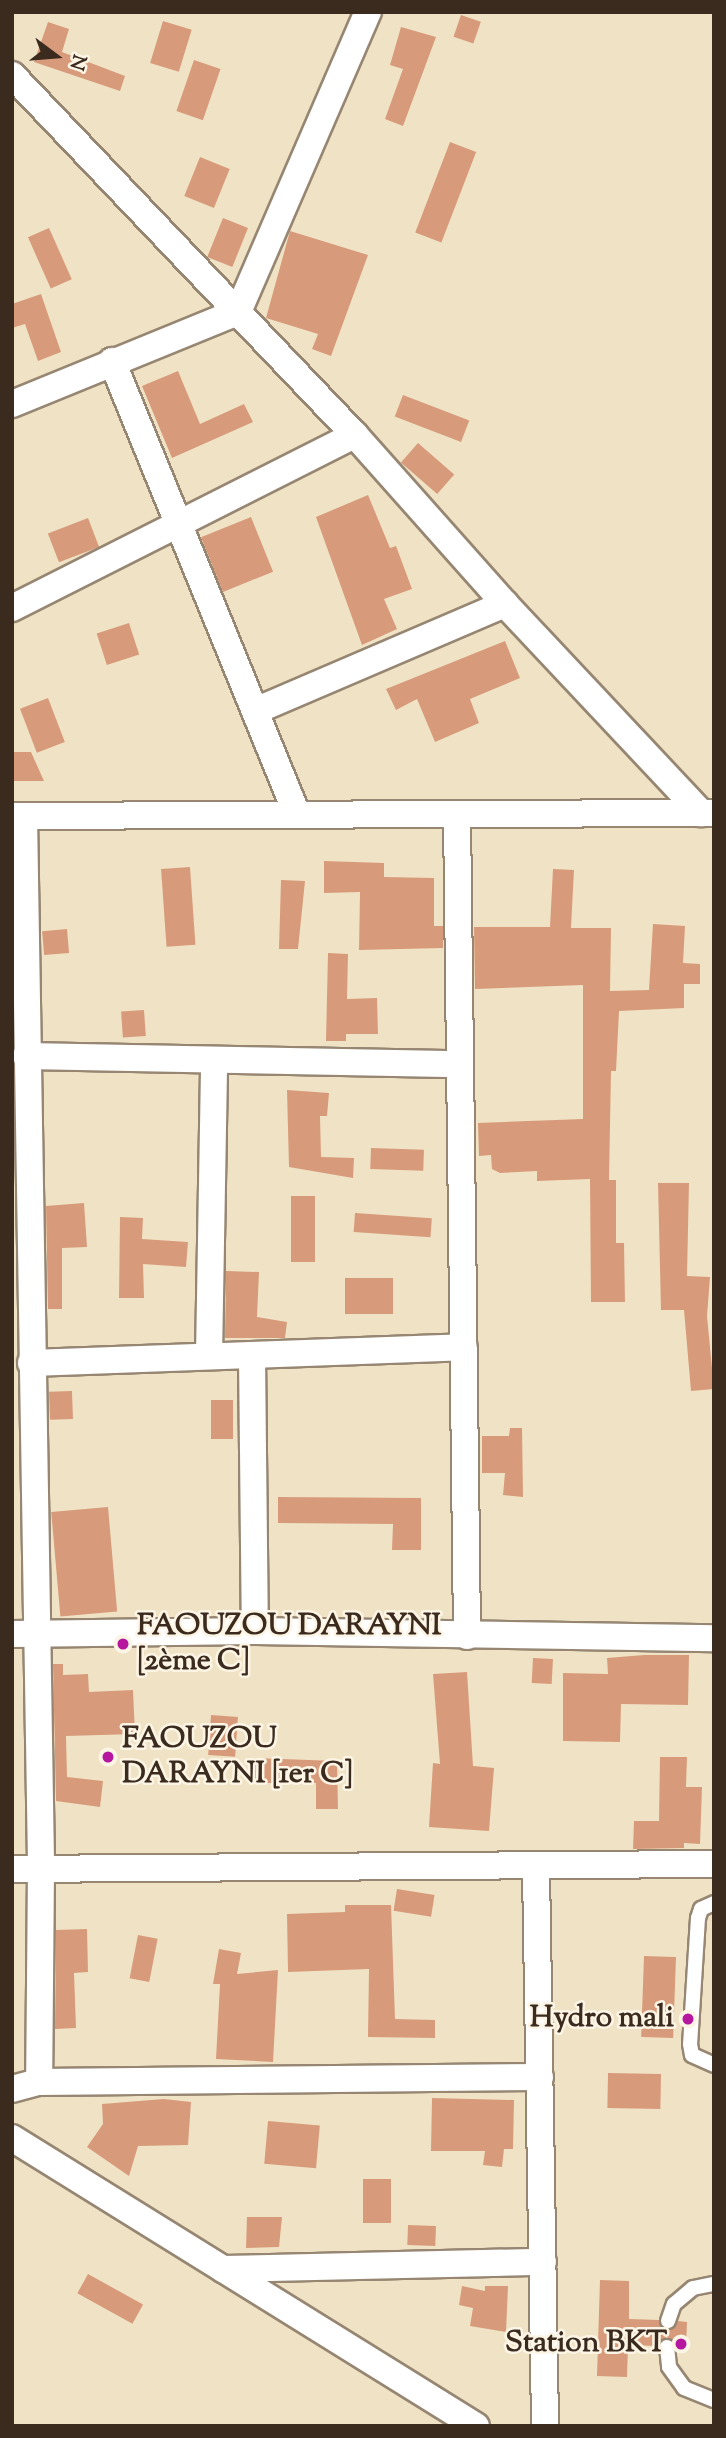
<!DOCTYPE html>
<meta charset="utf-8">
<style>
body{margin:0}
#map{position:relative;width:726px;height:2438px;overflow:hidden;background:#f0e3c5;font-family:"Sorts Mill Goudy",serif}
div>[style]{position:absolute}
.building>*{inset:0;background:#d79b7b;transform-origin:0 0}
.roads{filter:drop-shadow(2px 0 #968672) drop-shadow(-2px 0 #968672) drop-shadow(0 2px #968672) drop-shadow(0 -2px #968672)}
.service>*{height:14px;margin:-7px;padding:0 7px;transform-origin:7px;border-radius:7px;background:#fff}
.minor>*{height:26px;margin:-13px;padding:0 13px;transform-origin:13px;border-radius:13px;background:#fff}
.dots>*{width:19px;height:19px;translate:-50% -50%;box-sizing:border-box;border:4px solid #fcf5e5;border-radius:50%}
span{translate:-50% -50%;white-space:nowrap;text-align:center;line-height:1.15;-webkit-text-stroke:5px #fcf5e5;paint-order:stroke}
.poi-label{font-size:30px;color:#3b2a1e;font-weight:700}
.left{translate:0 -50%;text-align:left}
.right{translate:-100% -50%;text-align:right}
.frame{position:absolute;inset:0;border:14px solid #3b2a1e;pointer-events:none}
.north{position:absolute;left:21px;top:21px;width:70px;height:70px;-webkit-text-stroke:5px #fcf5e5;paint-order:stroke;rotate:106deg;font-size:19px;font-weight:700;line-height:28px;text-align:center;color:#3b2a1e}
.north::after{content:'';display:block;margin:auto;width:24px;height:32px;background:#3b2a1e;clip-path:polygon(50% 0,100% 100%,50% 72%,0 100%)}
</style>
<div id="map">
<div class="building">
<i style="left:461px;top:15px;width:21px;height:23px;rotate:19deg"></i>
<i style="left:163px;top:21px;width:30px;height:44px;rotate:17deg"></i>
<i style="clip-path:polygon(48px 22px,69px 29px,62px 52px,125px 76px,120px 91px,34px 62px)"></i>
<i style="clip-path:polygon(401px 27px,436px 37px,403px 126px,385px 119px,403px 69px,390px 65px)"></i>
<i style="left:194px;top:60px;width:28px;height:54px;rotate:19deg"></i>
<i style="left:450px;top:142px;width:28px;height:97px;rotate:21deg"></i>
<i style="left:200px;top:157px;width:32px;height:42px;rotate:22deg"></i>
<i style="left:223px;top:218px;width:27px;height:42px;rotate:22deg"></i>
<i style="left:49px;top:228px;width:56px;height:23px;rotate:66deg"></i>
<i style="clip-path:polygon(290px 231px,368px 255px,331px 356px,312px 349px,318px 334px,266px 318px)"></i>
<i style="clip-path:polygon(41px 294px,61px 352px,38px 361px,25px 324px,12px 328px,12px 304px)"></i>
<i style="clip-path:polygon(178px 371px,200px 424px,244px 404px,253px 422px,172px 458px,142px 386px)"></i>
<i style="left:403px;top:395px;width:71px;height:23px;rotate:21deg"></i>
<i style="left:418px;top:443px;width:48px;height:26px;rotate:41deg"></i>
<i style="clip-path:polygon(368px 495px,390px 548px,396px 546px,412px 589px,384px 599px,397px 629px,362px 645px,316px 517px)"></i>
<i style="left:251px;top:517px;width:59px;height:54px;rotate:68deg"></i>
<i style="left:88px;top:518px;width:31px;height:43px;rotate:69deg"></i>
<i style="left:129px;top:623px;width:33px;height:34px;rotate:72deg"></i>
<i style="clip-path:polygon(505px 641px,520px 678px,470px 699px,479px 723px,435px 742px,417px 699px,396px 710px,386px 689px)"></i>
<i style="left:48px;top:698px;width:47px;height:30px;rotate:69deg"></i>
<i style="clip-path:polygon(12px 752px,31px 752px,44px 781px,12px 781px)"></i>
<i style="clip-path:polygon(324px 861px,384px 863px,384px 877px,434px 878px,434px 926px,443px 926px,443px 948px,359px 950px,360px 892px,324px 893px)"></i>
<i style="left:190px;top:867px;width:78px;height:29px;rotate:86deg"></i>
<i style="clip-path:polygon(553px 869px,574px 870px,571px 928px,611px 928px,610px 991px,649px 990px,653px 924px,685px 926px,683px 963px,700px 964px,700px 984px,684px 984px,684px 1008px,619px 1011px,616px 1071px,611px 1071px,609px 1180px,616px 1180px,616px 1243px,624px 1243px,625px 1302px,591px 1302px,590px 1179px,537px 1181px,537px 1171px,500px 1173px,492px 1169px,491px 1155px,479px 1156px,478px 1123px,583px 1119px,583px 985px,475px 989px,474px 927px,550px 927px)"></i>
<i style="clip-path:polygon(281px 880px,305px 881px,298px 949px,279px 949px)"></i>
<i style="left:67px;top:929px;width:24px;height:25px;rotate:85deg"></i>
<i style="clip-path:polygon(328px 953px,348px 954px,347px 999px,377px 998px,378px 1034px,346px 1034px,346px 1041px,326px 1041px)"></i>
<i style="left:144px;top:1010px;width:26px;height:23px;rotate:86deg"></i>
<i style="clip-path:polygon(287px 1090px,329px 1093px,327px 1116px,320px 1116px,321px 1157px,354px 1158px,353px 1178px,289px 1167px)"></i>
<i style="left:371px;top:1148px;width:53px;height:21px;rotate:2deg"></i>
<i style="clip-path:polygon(658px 1183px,689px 1183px,687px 1276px,710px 1277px,707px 1316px,714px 1389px,691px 1391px,684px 1310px,661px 1310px)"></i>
<i style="left:291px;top:1196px;width:24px;height:66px"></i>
<i style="clip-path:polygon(84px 1203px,87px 1247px,62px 1248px,62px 1309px,48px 1309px,46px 1206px)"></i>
<i style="left:355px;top:1213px;width:77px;height:19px;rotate:4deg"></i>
<i style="clip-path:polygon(120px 1217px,143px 1218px,142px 1239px,188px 1242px,186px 1267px,143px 1264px,144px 1298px,119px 1298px)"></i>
<i style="clip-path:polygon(226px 1271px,259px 1272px,257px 1317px,287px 1322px,285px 1338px,225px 1338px)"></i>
<i style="left:345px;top:1278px;width:48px;height:36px"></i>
<i style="left:72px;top:1391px;width:28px;height:23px;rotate:88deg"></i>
<i style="left:211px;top:1400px;width:22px;height:39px"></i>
<i style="clip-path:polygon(510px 1428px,522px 1428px,523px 1497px,503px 1495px,505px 1473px,482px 1473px,482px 1436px,509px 1436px)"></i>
<i style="clip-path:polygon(278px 1497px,421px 1498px,421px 1550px,392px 1550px,393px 1524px,278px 1523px)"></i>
<i style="left:108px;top:1507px;width:105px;height:57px;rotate:85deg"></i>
<i style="clip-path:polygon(644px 1655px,689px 1655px,688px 1705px,621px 1704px,620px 1742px,563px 1741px,563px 1673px,608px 1674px,607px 1658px)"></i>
<i style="left:533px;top:1658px;width:20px;height:25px;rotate:3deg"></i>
<i style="clip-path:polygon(53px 1664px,63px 1664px,63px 1675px,88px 1674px,89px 1692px,133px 1690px,135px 1734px,66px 1736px,67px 1777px,103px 1781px,100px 1807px,56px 1801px)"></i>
<i style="clip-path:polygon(467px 1672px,473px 1766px,494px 1768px,489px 1831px,429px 1827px,433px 1763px,440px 1764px,433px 1674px)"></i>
<i style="left:211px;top:1715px;width:27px;height:40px;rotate:4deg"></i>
<i style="clip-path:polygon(660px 1757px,687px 1757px,686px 1787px,702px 1787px,700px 1844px,684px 1843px,684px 1848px,633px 1849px,634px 1821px,659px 1821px)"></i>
<i style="clip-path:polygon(253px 1758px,337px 1761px,338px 1809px,316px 1809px,316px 1783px,253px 1783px)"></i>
<i style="left:397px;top:1889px;width:38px;height:22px;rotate:9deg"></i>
<i style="clip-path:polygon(345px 1905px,391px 1905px,395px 2019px,435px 2020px,435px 2038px,368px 2037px,369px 1969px,288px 1972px,287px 1914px,345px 1912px)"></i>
<i style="clip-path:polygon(87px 1929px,88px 1972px,74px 1973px,76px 2028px,55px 2029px,56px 1930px)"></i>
<i style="left:138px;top:1935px;width:20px;height:44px;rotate:11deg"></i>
<i style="clip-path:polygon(219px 1949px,241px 1953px,237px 1974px,278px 1970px,273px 2062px,216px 2059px,220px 1984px,213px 1984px)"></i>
<i style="left:644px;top:1956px;width:32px;height:81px;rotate:2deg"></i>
<i style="left:608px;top:2073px;width:53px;height:35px;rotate:1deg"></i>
<i style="clip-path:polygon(432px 2098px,514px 2100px,513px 2149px,504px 2149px,502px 2167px,483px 2165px,485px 2151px,431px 2151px)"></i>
<i style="clip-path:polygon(164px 2099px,191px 2102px,188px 2145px,138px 2146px,129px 2176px,87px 2147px,103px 2124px,102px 2104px)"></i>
<i style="left:268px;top:2121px;width:52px;height:43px;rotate:5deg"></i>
<i style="left:363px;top:2179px;width:28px;height:44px"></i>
<i style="clip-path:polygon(247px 2217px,282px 2217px,279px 2247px,246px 2248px)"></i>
<i style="left:408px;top:2225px;width:28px;height:20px;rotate:2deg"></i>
<i style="left:88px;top:2274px;width:63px;height:22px;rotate:29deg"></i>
<i style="clip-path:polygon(600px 2280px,629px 2281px,629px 2319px,659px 2320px,661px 2328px,669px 2330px,678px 2321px,687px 2322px,686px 2348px,677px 2347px,667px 2337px,658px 2346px,628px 2345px,627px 2377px,597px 2376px)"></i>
<i style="clip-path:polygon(462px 2286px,485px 2291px,485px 2286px,508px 2286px,506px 2332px,470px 2326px,473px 2308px,459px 2305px)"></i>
</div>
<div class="roads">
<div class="service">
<i style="left:714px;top:1903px;width:14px;rotate:155deg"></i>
<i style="left:701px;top:1909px;width:9px;rotate:108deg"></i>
<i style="left:698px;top:1918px;width:126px;rotate:93.6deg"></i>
<i style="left:690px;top:2044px;width:11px;rotate:80deg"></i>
<i style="left:692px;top:2055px;width:24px;rotate:24deg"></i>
<i style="left:668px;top:2321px;width:18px;rotate:-71deg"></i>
<i style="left:674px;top:2304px;width:25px;rotate:-40deg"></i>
<i style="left:693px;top:2288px;width:21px;rotate:-11deg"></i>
<i style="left:667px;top:2347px;width:20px;rotate:84deg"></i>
<i style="left:669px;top:2367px;width:26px;rotate:54deg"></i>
<i style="left:684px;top:2388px;width:32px;rotate:22deg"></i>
</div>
<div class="minor">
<i style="left:12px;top:75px;width:497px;rotate:46.4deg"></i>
<i style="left:355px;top:435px;width:226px;rotate:48.4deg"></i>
<i style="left:505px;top:604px;width:287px;rotate:46.8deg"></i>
<i style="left:112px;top:361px;width:489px;rotate:67.8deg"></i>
<i style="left:12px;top:404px;width:244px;rotate:-22.2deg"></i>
<i style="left:238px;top:312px;width:327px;rotate:-66.6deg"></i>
<i style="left:12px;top:608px;width:384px;rotate:-26.8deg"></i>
<i style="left:255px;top:711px;width:272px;rotate:-23.2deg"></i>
<i style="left:457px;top:814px;width:822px;rotate:89.3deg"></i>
<i style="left:12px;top:816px;width:700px;rotate:-0.25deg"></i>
<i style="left:24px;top:816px;width:1052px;rotate:89.07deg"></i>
<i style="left:41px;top:1868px;width:214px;rotate:90.5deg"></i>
<i style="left:26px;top:1056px;width:434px;rotate:1.1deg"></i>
<i style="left:252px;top:1355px;width:276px;rotate:89.4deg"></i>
<i style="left:209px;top:1356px;width:296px;rotate:-89deg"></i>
<i style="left:31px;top:1363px;width:433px;rotate:-2.1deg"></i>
<i style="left:12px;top:1634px;width:243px;rotate:-0.7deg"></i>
<i style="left:255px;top:1631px;width:459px;rotate:0.9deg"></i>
<i style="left:12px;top:1869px;width:702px;rotate:-0.41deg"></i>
<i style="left:536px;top:1869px;width:557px;rotate:89.07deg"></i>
<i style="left:12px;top:2089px;width:28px;rotate:-15deg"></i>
<i style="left:39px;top:2082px;width:501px;rotate:-0.57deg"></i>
<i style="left:12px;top:2138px;width:546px;rotate:31.83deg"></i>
<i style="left:223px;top:2269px;width:320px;rotate:-1.3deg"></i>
</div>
</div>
<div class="dots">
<i style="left:123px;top:1644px;background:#b5179e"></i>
<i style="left:108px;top:1757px;background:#b5179e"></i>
<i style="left:688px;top:2019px;background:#b5179e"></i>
<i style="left:681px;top:2344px;background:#b5179e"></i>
</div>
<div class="poi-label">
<span class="left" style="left:137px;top:1644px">FAOUZOU DARAYNI<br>[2ème C]</span>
<span class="left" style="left:122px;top:1757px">FAOUZOU<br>DARAYNI [1er C]</span>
<span class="right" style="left:674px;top:2019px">Hydro mali</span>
<span class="right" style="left:667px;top:2344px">Station BKT</span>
</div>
<div class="frame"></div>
<div class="north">N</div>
</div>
